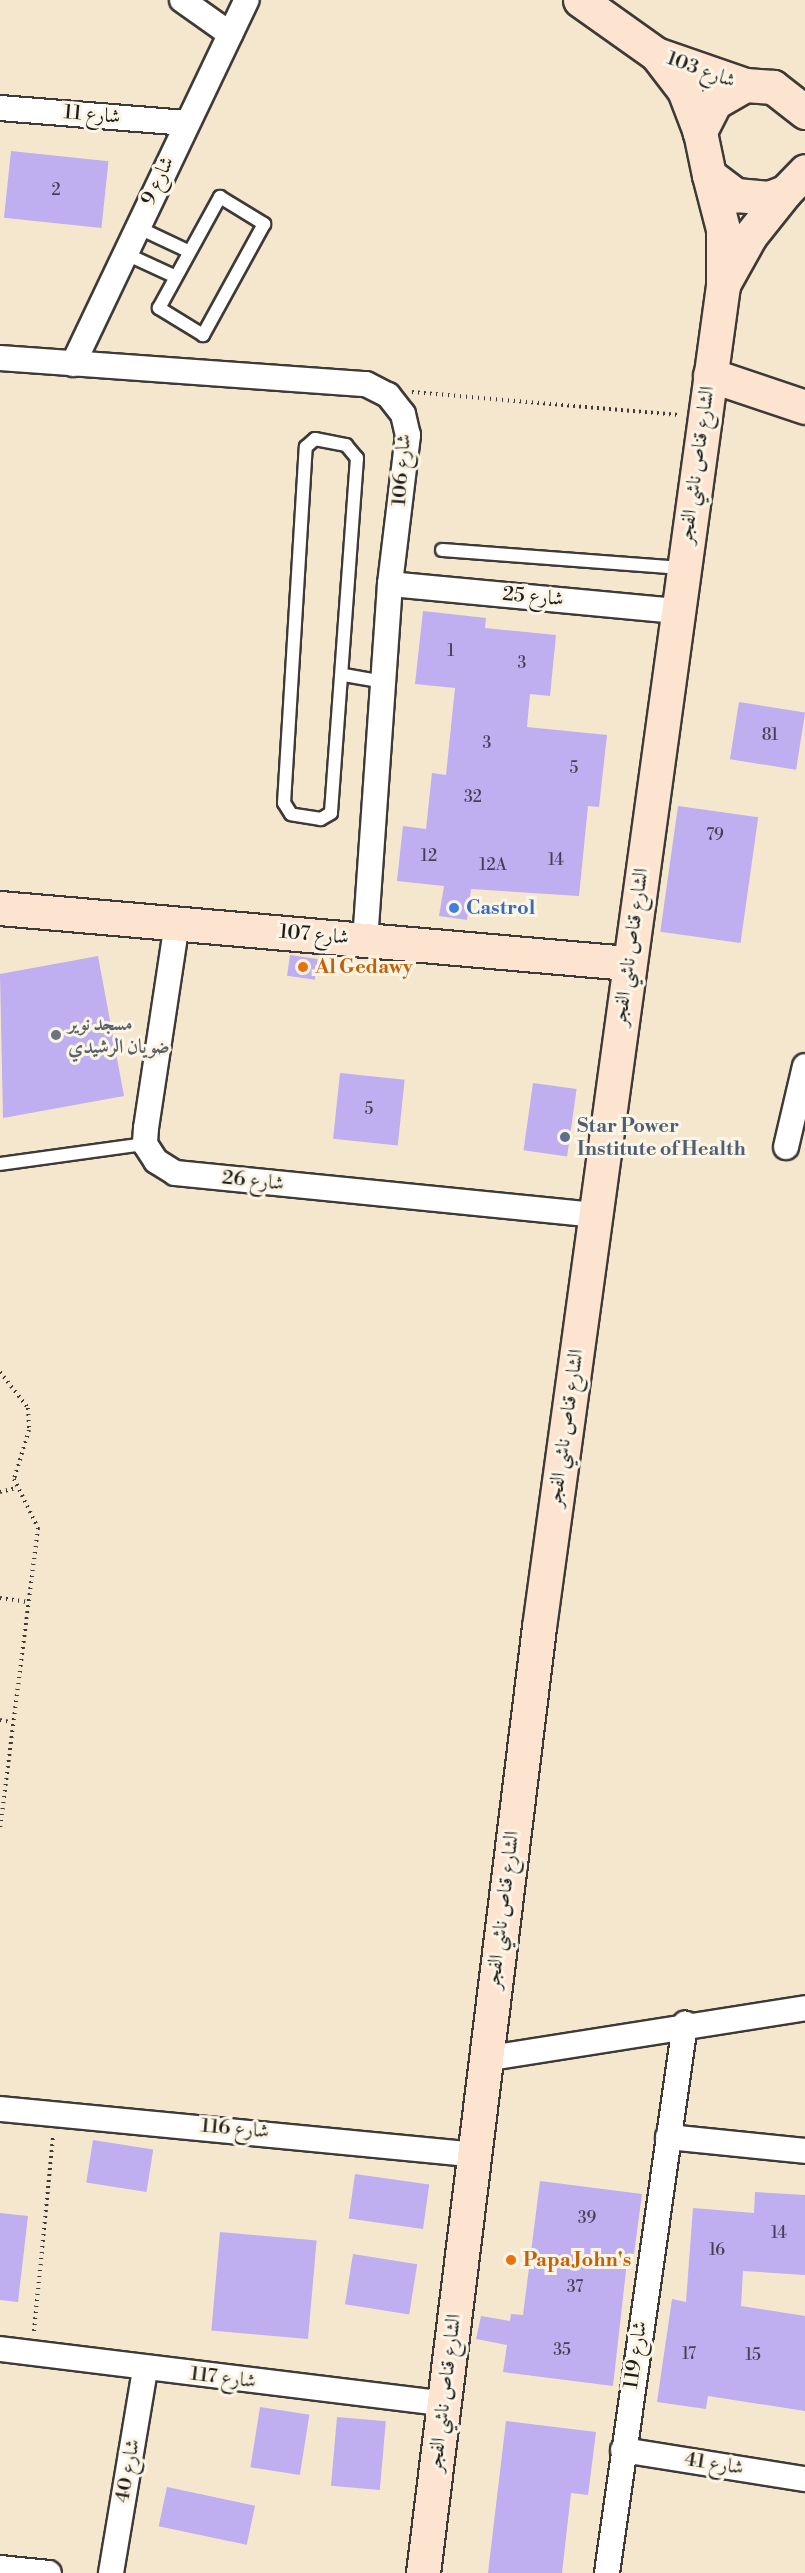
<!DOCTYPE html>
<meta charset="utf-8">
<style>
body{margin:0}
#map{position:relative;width:805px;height:2573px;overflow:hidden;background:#f5e7ce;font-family:"Libre Bodoni",Amiri,serif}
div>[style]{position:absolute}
.building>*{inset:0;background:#bfaef0;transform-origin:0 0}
.path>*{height:4px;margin-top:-2px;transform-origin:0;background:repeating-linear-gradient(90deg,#3d3a37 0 1.5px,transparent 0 6px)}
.roads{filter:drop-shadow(2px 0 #3d3a37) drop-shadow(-2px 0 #3d3a37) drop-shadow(0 2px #3d3a37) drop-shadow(0 -2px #3d3a37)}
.lane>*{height:12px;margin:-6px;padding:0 6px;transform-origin:6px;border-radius:6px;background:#fff}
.street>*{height:24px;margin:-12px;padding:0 12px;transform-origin:12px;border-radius:12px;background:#fff}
.secondary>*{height:33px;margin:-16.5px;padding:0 16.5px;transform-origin:16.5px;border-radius:16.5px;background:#fde4d1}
.dots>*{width:16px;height:16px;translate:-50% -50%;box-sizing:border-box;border:3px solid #fcf5e5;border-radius:50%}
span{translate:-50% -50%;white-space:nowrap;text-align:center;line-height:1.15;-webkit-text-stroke:6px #fcf5e5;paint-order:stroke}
.number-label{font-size:16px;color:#454051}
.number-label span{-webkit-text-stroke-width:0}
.street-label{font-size:20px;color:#1c1c1c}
.shop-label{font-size:20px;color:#366cbe;font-weight:700}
.left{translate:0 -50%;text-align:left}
.food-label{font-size:20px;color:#c56008;font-weight:700}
.worship-label{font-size:20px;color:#5b616d;font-weight:700}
.service-label{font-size:20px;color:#4e5e75;font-weight:700}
</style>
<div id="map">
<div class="building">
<i style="left:11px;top:151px;width:98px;height:67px;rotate:6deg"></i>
<i style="clip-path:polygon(423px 611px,486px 618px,485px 628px,556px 635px,550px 696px,530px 694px,527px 727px,607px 735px,599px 807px,588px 806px,579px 896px,471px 889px,467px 920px,439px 916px,444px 886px,397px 881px,403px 826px,426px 829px,432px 773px,446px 775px,455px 688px,415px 684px)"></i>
<i style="left:739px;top:702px;width:67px;height:58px;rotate:9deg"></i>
<i style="left:678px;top:806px;width:81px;height:127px;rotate:8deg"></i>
<i style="left:290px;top:955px;width:28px;height:21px;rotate:8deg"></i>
<i style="clip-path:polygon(98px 956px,124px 1096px,3px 1118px,0 974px)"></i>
<i style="left:340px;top:1073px;width:65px;height:66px;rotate:6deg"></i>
<i style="left:533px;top:1083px;width:44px;height:68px;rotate:8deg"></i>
<i style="left:93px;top:2140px;width:61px;height:43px;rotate:9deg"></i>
<i style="left:355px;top:2174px;width:75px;height:45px;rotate:8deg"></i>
<i style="clip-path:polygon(540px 2181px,642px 2194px,634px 2254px,628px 2253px,613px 2386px,503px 2372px,507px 2345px,476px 2339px,481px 2316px,510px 2321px,511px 2314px,523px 2315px)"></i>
<i style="clip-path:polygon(755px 2192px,805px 2195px,805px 2275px,743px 2271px,741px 2306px,805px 2316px,805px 2411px,708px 2396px,706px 2409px,657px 2402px,672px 2299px,686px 2302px,693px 2208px,754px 2213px)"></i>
<i style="clip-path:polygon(0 2213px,28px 2216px,18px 2302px,0 2300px)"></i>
<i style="left:220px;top:2232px;width:97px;height:99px;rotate:5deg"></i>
<i style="left:353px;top:2254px;width:65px;height:51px;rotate:9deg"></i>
<i style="left:260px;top:2407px;width:50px;height:61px;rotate:9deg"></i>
<i style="left:337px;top:2417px;width:49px;height:69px;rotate:5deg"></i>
<i style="clip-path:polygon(506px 2421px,596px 2432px,588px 2495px,571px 2493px,562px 2573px,488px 2573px)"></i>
<i style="left:167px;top:2487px;width:90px;height:40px;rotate:12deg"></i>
</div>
<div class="path">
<i style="left:412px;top:392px;width:268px;rotate:4.9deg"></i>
<i style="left:0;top:1372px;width:46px;rotate:52.1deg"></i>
<i style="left:28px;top:1408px;width:22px;rotate:87deg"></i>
<i style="left:29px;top:1430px;width:51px;rotate:107deg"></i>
<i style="left:14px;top:1479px;width:55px;rotate:63.9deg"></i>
<i style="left:38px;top:1528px;width:302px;rotate:97.2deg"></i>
<i style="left:0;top:1492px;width:16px;rotate:-14deg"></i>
<i style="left:0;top:1598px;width:30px;rotate:8deg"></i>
<i style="left:0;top:1720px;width:10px;rotate:11deg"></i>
<i style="left:34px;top:2331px;width:196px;rotate:-84.4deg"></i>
</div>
<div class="roads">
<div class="lane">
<i style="left:220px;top:197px;width:52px;rotate:31.5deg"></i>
<i style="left:264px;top:224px;width:127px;rotate:118.8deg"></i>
<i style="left:203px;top:335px;width:52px;rotate:-148.5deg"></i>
<i style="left:159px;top:308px;width:127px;rotate:-61.2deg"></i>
<i style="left:137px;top:227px;width:56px;rotate:25.2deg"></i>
<i style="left:124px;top:253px;width:55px;rotate:24.7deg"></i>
<i style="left:315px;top:439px;width:32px;rotate:11deg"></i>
<i style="left:346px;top:445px;width:17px;rotate:50deg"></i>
<i style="left:357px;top:458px;width:356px;rotate:94.2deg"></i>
<i style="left:331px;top:813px;width:12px;rotate:149deg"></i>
<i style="left:321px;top:819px;width:30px;rotate:-171deg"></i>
<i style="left:291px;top:814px;width:13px;rotate:-122deg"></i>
<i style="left:284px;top:803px;width:357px;rotate:-86.5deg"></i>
<i style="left:306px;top:447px;width:12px;rotate:-42deg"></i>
<i style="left:442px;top:550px;width:241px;rotate:4.3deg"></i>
<i style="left:344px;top:675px;width:40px;rotate:10deg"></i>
<i style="left:0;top:1164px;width:146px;rotate:-7.9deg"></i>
</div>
<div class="street">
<i style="left:182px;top:0;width:59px;rotate:35.3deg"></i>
<i style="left:0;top:108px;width:186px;rotate:4.6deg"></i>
<i style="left:0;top:358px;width:367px;rotate:4.1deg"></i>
<i style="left:366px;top:384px;width:25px;rotate:27deg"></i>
<i style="left:388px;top:395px;width:24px;rotate:52deg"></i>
<i style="left:403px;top:414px;width:22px;rotate:77deg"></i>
<i style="left:408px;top:435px;width:150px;rotate:96.9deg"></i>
<i style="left:390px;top:584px;width:357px;rotate:94deg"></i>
<i style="left:73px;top:364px;width:403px;rotate:-64.5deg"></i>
<i style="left:390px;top:584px;width:286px;rotate:5.4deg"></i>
<i style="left:177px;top:923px;width:207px;rotate:98.6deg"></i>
<i style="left:146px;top:1128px;width:16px;rotate:94deg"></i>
<i style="left:145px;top:1144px;width:20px;rotate:57deg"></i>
<i style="left:156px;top:1161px;width:22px;rotate:32deg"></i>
<i style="left:175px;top:1173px;width:422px;rotate:5.7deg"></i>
<i style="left:786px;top:1147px;width:83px;rotate:-76.8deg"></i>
<i style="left:484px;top:2059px;width:325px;rotate:-9deg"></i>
<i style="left:0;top:2109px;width:472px;rotate:5.5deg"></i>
<i style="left:668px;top:2137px;width:138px;rotate:5.8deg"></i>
<i style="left:0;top:2349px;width:448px;rotate:7deg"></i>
<i style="left:623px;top:2450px;width:184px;rotate:9.1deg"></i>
<i style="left:0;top:2568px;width:49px;rotate:5.8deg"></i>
<i style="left:111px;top:2573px;width:207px;rotate:-80.5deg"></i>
<i style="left:607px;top:2573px;width:555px;rotate:-81.91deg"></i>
</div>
<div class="secondary">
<i style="left:580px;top:0;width:93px;rotate:35.4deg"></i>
<i style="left:656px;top:54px;width:94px;rotate:19.2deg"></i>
<i style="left:657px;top:55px;width:44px;rotate:52.4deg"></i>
<i style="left:684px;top:90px;width:45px;rotate:69.1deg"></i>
<i style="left:805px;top:112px;width:41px;rotate:-142deg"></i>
<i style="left:773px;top:87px;width:28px;rotate:-176deg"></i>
<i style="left:745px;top:85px;width:34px;rotate:150deg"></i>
<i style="left:715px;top:102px;width:34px;rotate:117deg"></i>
<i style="left:700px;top:132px;width:44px;rotate:78.2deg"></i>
<i style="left:709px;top:175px;width:34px;rotate:37deg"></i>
<i style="left:736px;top:195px;width:33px;rotate:5deg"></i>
<i style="left:769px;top:198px;width:17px;rotate:-21deg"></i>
<i style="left:785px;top:192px;width:29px;rotate:-46deg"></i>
<i style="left:725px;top:281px;width:51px;rotate:-60.9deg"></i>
<i style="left:750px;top:236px;width:56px;rotate:-51.5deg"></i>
<i style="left:710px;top:375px;width:100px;rotate:18.6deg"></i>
<i style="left:0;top:908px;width:630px;rotate:5.01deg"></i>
<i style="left:423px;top:2573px;width:953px;rotate:-83.01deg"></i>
<i style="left:539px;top:1627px;width:1354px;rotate:-82.19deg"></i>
<i style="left:723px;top:286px;width:57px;rotate:-90deg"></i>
<i style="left:723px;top:229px;width:56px;rotate:-104.5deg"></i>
</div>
</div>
<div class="dots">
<i style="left:454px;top:908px;background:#3f7fe0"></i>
<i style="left:303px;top:967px;background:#e8710a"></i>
<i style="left:56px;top:1035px;background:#6b7280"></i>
<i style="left:565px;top:1137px;background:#5c6f8a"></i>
<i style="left:511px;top:2260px;background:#e8710a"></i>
</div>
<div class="number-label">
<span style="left:56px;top:190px">2</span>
<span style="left:451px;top:651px">1</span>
<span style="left:522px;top:663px">3</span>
<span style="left:770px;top:735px">81</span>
<span style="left:487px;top:743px">3</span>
<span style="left:574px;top:768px">5</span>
<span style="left:473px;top:797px">32</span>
<span style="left:715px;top:835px">79</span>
<span style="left:429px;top:856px">12</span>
<span style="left:556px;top:860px">14</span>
<span style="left:493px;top:865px">12A</span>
<span style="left:369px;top:1109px">5</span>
<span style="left:587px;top:2218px">39</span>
<span style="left:779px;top:2233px">14</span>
<span style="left:717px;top:2250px">16</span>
<span style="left:575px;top:2287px">37</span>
<span style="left:562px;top:2350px">35</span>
<span style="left:689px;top:2354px">17</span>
<span style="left:753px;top:2355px">15</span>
</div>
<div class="street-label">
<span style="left:701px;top:70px;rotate:20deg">شارع 103</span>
<span style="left:92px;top:115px;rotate:5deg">شارع 11</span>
<span style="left:158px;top:181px;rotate:-65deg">شارع 9</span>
<span style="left:697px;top:465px;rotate:-82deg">الشارع قناص ناشي الفجر</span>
<span style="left:402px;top:470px;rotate:-86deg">شارع 106</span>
<span style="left:533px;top:597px;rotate:5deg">شارع 25</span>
<span style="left:314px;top:935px;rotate:5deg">شارع 107</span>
<span style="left:631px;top:947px;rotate:-82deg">الشارع قناص ناشي الفجر</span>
<span style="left:253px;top:1181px;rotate:6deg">شارع 26</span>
<span style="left:566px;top:1428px;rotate:-82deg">الشارع قناص ناشي الفجر</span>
<span style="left:503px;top:1910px;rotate:-83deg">الشارع قناص ناشي الفجر</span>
<span style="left:235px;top:2129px;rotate:5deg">شارع 116</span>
<span style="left:636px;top:2355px;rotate:-82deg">شارع 119</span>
<span style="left:223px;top:2378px;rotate:7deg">شارع 117</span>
<span style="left:445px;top:2393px;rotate:-83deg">الشارع قناص ناشي الفجر</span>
<span style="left:714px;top:2464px;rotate:9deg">شارع 41</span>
<span style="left:128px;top:2471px;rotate:-80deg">شارع 40</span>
</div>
<div class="shop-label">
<span class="left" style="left:466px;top:908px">Castrol</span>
</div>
<div class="food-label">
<span class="left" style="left:315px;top:967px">Al Gedawy</span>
<span class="left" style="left:523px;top:2260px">Papa John's</span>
</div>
<div class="worship-label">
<span class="left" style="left:68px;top:1036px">مسجد نوير<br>ضويان الرشيدي</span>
</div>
<div class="service-label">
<span class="left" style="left:577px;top:1138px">Star Power<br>Institute of Health</span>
</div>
</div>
